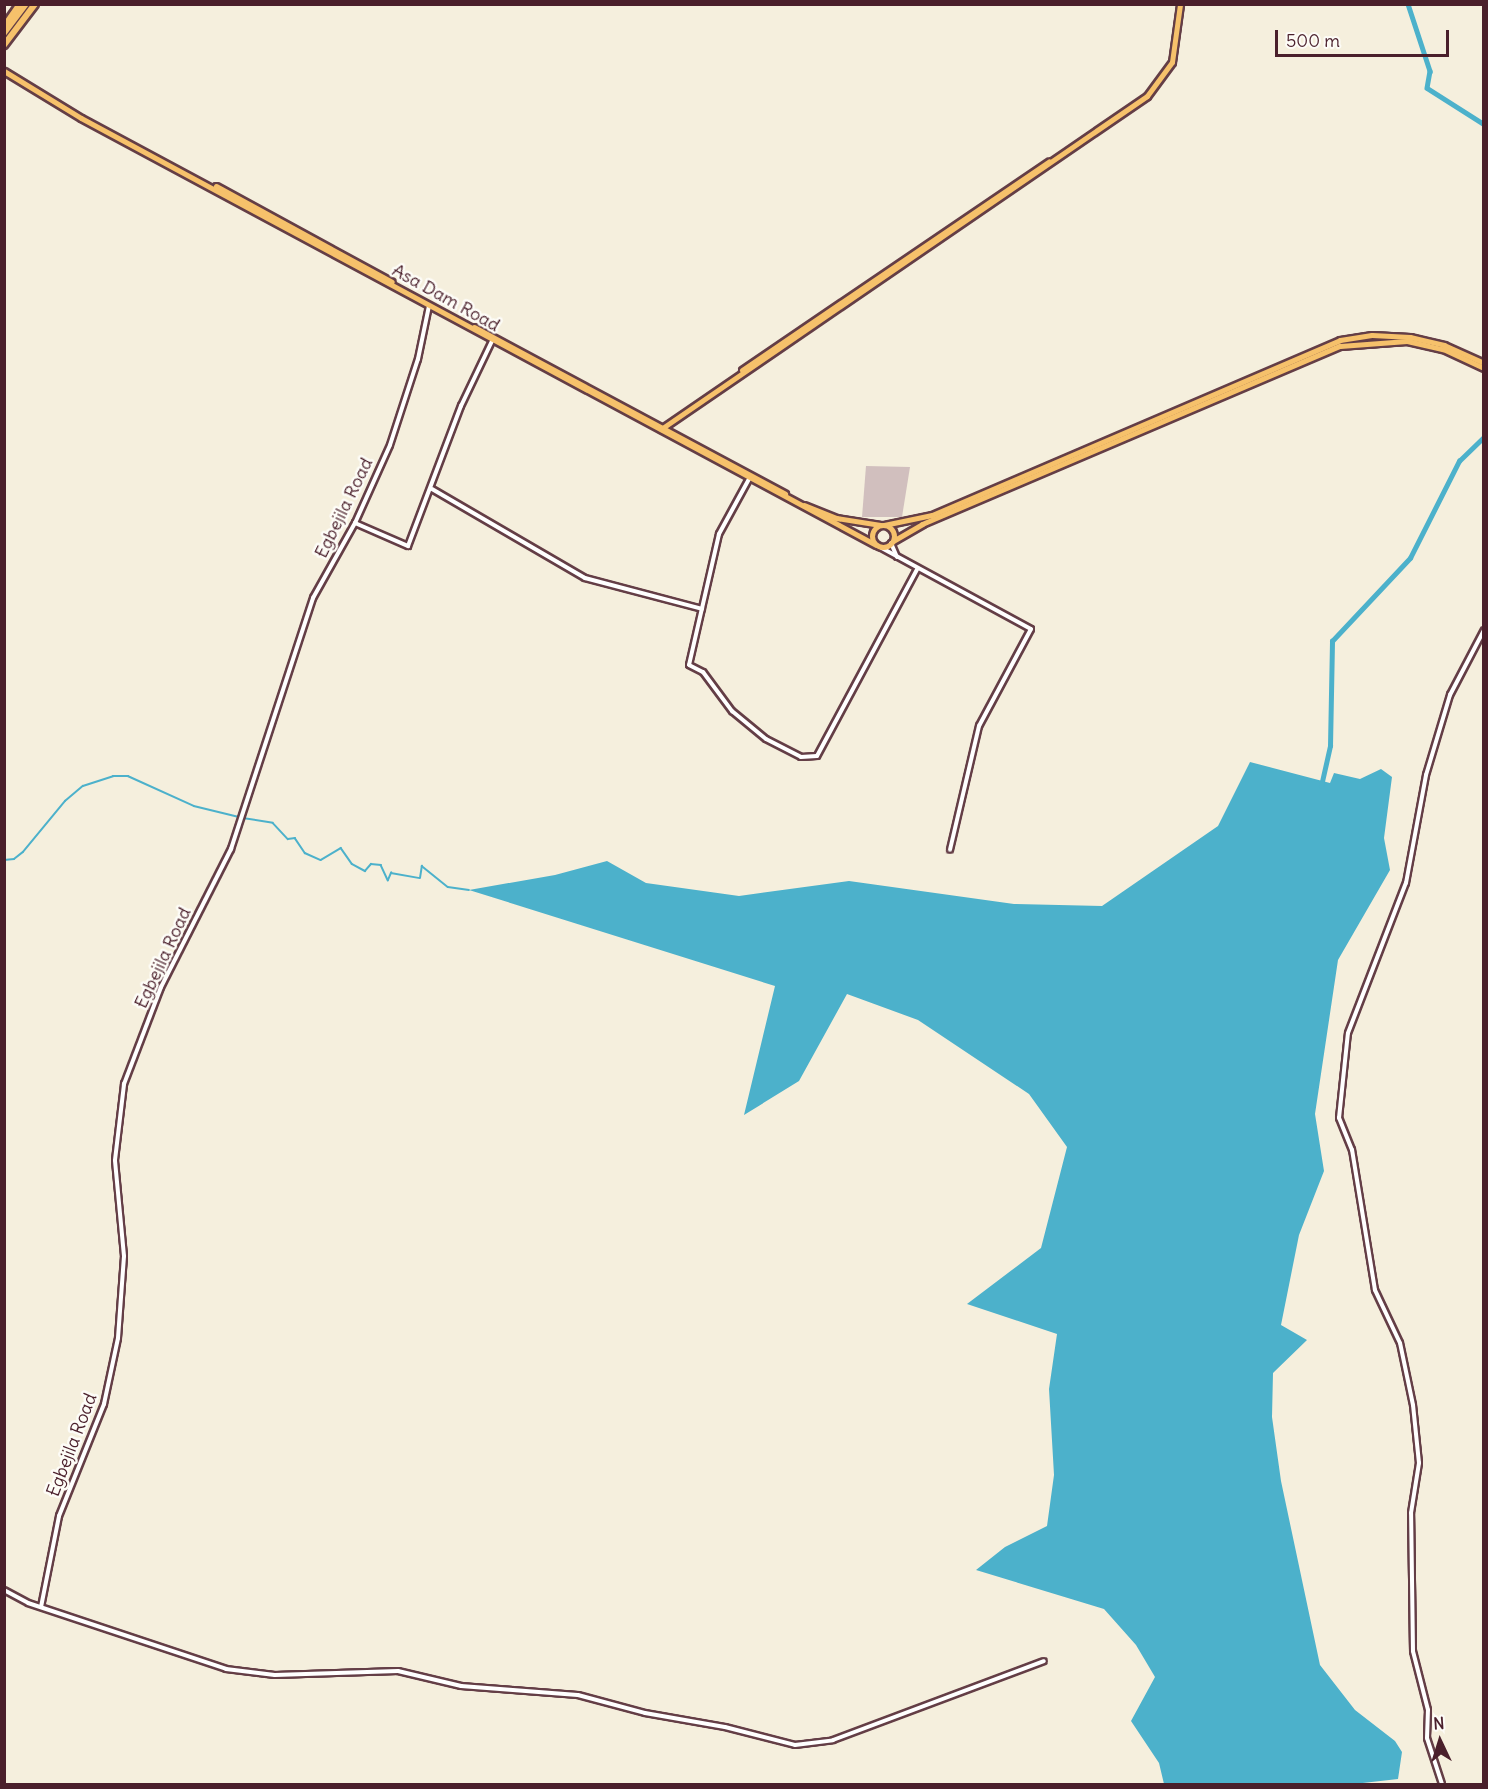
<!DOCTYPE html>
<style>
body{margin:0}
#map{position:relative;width:1488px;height:1789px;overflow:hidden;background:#f5efdd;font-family:Delius,sans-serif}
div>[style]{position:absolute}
.industrial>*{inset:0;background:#d1bfbe}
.water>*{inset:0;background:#4cb1cb}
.stream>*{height:1.5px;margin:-0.75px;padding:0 0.75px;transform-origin:0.75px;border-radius:0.75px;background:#4cb1cb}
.river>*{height:4.5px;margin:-2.25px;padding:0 2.25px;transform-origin:2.25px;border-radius:2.25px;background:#4cb1cb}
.roads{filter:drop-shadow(2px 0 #643e46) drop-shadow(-2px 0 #643e46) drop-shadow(0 2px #643e46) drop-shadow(0 -2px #643e46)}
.minor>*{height:4px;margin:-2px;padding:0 2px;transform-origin:2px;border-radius:2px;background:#fff}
.major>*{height:5px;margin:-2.5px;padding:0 2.5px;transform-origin:2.5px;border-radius:2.5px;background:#f6c16b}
.major>.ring{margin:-2.5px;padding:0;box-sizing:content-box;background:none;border:5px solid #f6c16b;border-radius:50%}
.highway>*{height:6px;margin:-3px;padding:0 3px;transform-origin:3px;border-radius:3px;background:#f6c16b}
span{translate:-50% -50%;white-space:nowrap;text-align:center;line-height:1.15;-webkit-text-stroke:5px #fdfcf7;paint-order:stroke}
.street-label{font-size:18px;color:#4a1f2b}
.frame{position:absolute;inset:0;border:6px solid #4a1f2b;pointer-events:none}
.north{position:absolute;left:1410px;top:1711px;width:60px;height:60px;-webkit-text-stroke:4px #fdfcf7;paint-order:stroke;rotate:356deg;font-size:16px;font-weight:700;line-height:24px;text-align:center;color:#4a1f2b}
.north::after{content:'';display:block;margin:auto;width:21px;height:27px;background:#4a1f2b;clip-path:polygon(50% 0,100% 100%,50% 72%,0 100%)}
.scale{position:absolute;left:1275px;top:30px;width:174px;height:27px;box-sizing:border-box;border:3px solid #4a1f2b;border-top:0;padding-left:8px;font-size:18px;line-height:21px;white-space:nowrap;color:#4a1f2b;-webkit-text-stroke:4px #fdfcf7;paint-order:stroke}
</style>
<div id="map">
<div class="industrial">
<i style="clip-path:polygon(866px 466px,910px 467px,902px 517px,862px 517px)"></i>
</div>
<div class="water">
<i style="clip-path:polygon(1250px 762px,1330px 783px,1334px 773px,1360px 779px,1381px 769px,1392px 777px,1384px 838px,1390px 870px,1338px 960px,1315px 1114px,1324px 1171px,1299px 1235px,1281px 1325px,1307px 1340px,1273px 1373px,1272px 1417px,1281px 1481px,1320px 1665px,1355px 1710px,1395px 1741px,1402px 1752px,1398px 1779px,1354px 1784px,1164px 1784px,1159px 1763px,1131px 1721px,1155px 1677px,1136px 1645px,1104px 1609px,976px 1570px,1005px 1547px,1047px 1526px,1054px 1475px,1049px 1389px,1057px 1334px,967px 1304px,1041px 1248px,1067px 1147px,1029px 1094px,918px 1020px,847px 994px,799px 1081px,744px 1115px,775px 986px,469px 890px,555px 875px,607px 861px,646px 883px,739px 896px,849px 881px,1014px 904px,1102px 906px,1218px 826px)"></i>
</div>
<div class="stream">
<i style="left:243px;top:818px;width:30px;rotate:9deg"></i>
<i style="left:273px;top:823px;width:22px;rotate:47deg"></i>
<i style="left:288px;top:839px;width:7px;rotate:-8deg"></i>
<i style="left:295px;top:838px;width:18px;rotate:56deg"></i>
<i style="left:305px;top:853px;width:17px;rotate:24deg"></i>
<i style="left:321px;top:860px;width:23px;rotate:-31deg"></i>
<i style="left:341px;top:848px;width:19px;rotate:55deg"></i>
<i style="left:352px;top:864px;width:15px;rotate:28deg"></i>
<i style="left:365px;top:871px;width:9px;rotate:-49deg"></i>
<i style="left:371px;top:864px;width:10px;rotate:6deg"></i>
<i style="left:381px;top:865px;width:17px;rotate:65deg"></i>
<i style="left:388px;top:880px;width:8px;rotate:-67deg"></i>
<i style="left:391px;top:873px;width:29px;rotate:10deg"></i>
<i style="left:420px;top:878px;width:12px;rotate:-81deg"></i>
<i style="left:422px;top:866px;width:33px;rotate:39deg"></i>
<i style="left:448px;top:887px;width:21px;rotate:8deg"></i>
<i style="left:4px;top:860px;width:10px;rotate:-6deg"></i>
<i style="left:14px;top:859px;width:11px;rotate:-38deg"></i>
<i style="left:23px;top:852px;width:66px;rotate:-50.5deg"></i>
<i style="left:65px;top:801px;width:23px;rotate:-40deg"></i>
<i style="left:83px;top:786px;width:32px;rotate:-18deg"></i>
<i style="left:113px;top:776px;width:15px"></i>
<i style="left:128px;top:776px;width:72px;rotate:24.4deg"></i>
<i style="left:194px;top:806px;width:46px;rotate:13.7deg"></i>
</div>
<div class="river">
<i style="left:1408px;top:4px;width:71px;rotate:71.8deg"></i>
<i style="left:1430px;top:71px;width:17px;rotate:100deg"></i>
<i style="left:1427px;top:88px;width:67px;rotate:32.3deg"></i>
<i style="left:1321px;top:786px;width:41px;rotate:-77.3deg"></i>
<i style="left:1330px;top:746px;width:105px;rotate:-88.9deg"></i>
<i style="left:1332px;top:641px;width:114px;rotate:-46.8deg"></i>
<i style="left:1410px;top:558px;width:109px;rotate:-63.2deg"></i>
<i style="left:1459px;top:461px;width:35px;rotate:-44deg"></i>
</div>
<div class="roads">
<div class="minor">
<i style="left:749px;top:479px;width:63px;rotate:118.6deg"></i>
<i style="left:719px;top:534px;width:134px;rotate:102.9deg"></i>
<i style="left:689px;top:665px;width:16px;rotate:27deg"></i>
<i style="left:703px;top:672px;width:49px;rotate:53.4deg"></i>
<i style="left:732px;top:711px;width:44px;rotate:39.5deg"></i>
<i style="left:766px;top:739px;width:39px;rotate:27deg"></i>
<i style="left:801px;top:757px;width:16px;rotate:-4deg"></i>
<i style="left:817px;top:756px;width:213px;rotate:-61.8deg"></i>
<i style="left:432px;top:489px;width:177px;rotate:30.2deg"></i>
<i style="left:585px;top:578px;width:121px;rotate:14.8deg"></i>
<i style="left:355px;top:523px;width:58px;rotate:23.5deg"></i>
<i style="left:408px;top:546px;width:150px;rotate:-69.3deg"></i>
<i style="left:461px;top:406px;width:72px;rotate:-64.5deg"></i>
<i style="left:891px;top:543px;width:15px;rotate:67deg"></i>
<i style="left:878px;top:546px;width:174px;rotate:28.5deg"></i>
<i style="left:1031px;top:629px;width:110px;rotate:118.2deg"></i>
<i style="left:979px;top:726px;width:127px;rotate:103.2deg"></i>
<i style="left:4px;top:1590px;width:27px;rotate:28deg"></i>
<i style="left:28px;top:1603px;width:209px;rotate:18.4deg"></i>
<i style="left:226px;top:1669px;width:49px;rotate:7deg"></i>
<i style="left:275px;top:1675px;width:123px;rotate:-1.9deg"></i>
<i style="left:398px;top:1671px;width:65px;rotate:13.4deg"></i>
<i style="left:461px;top:1686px;width:117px;rotate:4.4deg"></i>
<i style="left:578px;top:1695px;width:69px;rotate:15deg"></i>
<i style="left:645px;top:1713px;width:81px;rotate:9.9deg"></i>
<i style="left:725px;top:1727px;width:72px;rotate:14.4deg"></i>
<i style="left:795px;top:1745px;width:38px;rotate:-7deg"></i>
<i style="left:833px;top:1740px;width:225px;rotate:-20.5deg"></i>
<i style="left:41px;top:1607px;width:93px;rotate:-78.8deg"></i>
<i style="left:59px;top:1516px;width:121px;rotate:-68.1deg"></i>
<i style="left:104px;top:1404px;width:67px;rotate:-78deg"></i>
<i style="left:118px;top:1338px;width:82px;rotate:-85.8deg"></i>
<i style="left:124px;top:1256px;width:96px;rotate:-95.4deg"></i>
<i style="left:115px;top:1160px;width:77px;rotate:-83.2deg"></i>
<i style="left:124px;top:1084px;width:104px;rotate:-69.1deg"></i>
<i style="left:161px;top:987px;width:155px;rotate:-63.1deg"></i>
<i style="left:231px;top:849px;width:264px;rotate:-71.9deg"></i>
<i style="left:313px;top:598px;width:86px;rotate:-60.8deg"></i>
<i style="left:355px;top:523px;width:85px;rotate:-65.8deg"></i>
<i style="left:390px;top:445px;width:90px;rotate:-72deg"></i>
<i style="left:418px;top:359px;width:54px;rotate:-78.3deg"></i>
<i style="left:1442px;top:1784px;width:48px;rotate:-108.1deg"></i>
<i style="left:1427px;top:1738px;width:28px;rotate:-88deg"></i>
<i style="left:1428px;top:1710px;width:61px;rotate:-104.3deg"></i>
<i style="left:1413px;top:1651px;width:138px;rotate:-90.8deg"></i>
<i style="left:1411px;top:1513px;width:51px;rotate:-80.9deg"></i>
<i style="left:1419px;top:1463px;width:58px;rotate:-95.9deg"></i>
<i style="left:1413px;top:1405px;width:63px;rotate:-101.8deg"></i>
<i style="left:1400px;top:1343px;width:59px;rotate:-115.3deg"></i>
<i style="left:1375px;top:1290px;width:142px;rotate:-99.3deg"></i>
<i style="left:1352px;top:1150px;width:35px;rotate:-112deg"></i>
<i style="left:1339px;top:1118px;width:85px;rotate:-84deg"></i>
<i style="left:1348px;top:1033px;width:161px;rotate:-68.9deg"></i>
<i style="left:1406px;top:883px;width:110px;rotate:-79.5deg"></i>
<i style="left:1426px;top:775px;width:84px;rotate:-73.3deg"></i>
<i style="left:1450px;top:695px;width:73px;rotate:-62.4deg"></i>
</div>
<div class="major">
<i style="left:4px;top:71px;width:90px;rotate:31.4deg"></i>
<i style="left:81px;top:118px;width:902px;rotate:28.24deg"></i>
<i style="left:216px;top:186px;width:200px;rotate:28.6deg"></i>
<i style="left:474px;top:327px;width:353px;rotate:28.2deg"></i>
<i style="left:742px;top:370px;width:371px;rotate:-34.2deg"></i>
<i style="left:661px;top:429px;width:589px;rotate:-34.42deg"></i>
<i style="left:1147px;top:96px;width:42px;rotate:-53.7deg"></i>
<i style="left:1172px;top:62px;width:59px;rotate:-82.1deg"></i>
<i style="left:804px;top:505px;width:35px;rotate:22deg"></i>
<i style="left:836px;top:518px;width:45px;rotate:9deg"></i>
<i class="ring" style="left:872px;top:525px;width:17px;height:17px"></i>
<i style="left:884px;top:525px;width:49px;rotate:-11.8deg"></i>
<i style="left:932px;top:515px;width:444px;rotate:-23.2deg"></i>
<i style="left:1340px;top:340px;width:32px;rotate:-9deg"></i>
<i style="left:1372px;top:335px;width:38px;rotate:3deg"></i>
<i style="left:1410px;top:337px;width:35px;rotate:13deg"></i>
<i style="left:1444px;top:345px;width:44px;rotate:24.2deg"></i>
<i style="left:893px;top:541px;width:34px;rotate:-30deg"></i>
<i style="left:922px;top:524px;width:454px;rotate:-23.1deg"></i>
<i style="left:1340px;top:346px;width:67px;rotate:-4.3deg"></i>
<i style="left:1407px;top:341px;width:37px;rotate:13deg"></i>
<i style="left:1443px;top:349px;width:45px;rotate:24.9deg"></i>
</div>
<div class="highway">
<i style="left:6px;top:24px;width:24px;rotate:-55deg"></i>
<i style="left:4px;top:33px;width:36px;rotate:-53deg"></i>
<i style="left:4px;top:45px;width:51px;rotate:-52.9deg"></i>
</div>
</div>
<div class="street-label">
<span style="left:446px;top:298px;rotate:29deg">Asa Dam Road</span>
<span style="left:344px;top:508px;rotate:-64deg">Egbejila Road</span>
<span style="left:163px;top:958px;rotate:-65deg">Egbejila Road</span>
<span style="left:72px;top:1445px;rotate:-69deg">Egbejila Road</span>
</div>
<div class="frame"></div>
<div class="north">N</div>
<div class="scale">500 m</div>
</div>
